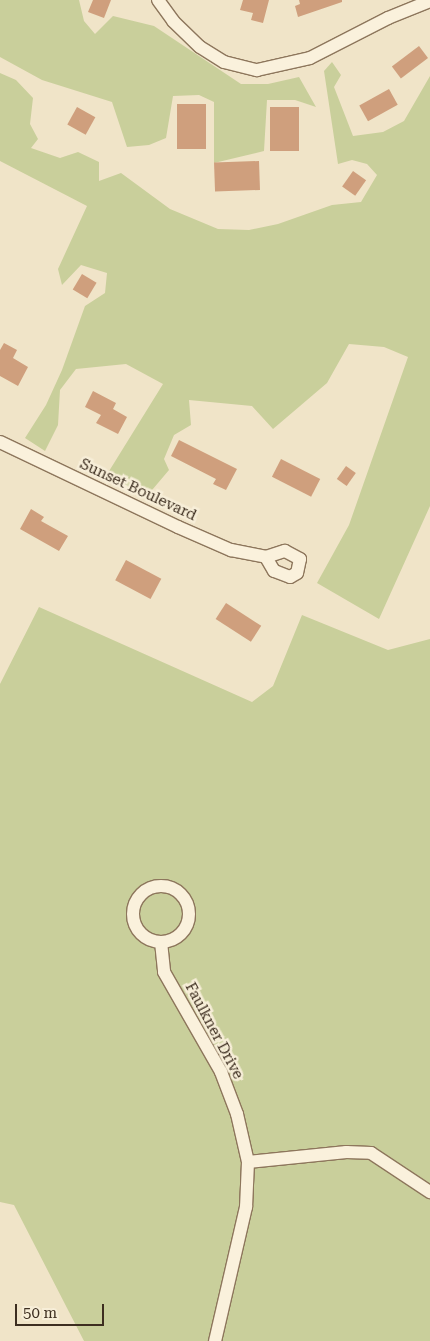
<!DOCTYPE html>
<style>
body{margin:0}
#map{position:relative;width:430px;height:1341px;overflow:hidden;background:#f0e4c8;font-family:"Roboto Serif",serif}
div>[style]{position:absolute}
.green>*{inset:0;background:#c9cf9b}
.building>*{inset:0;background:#cf9f7d;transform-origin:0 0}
.roads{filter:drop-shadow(1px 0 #8d765c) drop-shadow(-1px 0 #8d765c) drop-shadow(0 1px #8d765c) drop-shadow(0 -1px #8d765c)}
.minor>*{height:12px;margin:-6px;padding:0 6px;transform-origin:6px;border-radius:6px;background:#faf1dc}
.minor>.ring{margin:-6px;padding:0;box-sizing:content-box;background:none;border:12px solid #faf1dc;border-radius:50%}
span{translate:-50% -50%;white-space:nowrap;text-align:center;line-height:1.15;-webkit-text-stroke:5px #f7eed8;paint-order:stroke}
.street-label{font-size:15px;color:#3d2e20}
.scale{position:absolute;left:15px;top:1304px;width:89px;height:22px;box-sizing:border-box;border:2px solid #3d2e20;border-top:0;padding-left:6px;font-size:15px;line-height:18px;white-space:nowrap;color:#3d2e20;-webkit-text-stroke:4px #f7eed8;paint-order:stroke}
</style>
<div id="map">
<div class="green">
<i style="clip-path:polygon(0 0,79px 0,84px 21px,95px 34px,113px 16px,154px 26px,241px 84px,268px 84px,299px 77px,316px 107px,295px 100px,267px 100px,264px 151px,214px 163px,214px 102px,199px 95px,173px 96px,166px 138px,149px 145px,127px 147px,112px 102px,42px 80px,0 57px)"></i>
<i style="clip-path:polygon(332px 62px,341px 75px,334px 87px,353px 136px,383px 132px,404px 121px,430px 76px,430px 506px,379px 619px,317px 583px,349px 525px,408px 357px,384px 347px,349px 344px,327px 383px,273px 429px,252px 406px,189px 400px,191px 425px,174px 435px,164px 459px,169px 470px,147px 496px,106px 476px,163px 384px,126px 364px,76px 369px,60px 390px,58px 425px,45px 451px,25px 438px,46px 405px,62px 370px,85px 306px,105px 293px,107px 273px,81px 265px,62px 285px,58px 269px,87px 206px,0 161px,0 73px,16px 80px,33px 98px,30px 124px,38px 139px,31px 148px,60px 158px,78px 152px,99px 162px,99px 181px,121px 173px,170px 209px,218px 229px,249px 230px,278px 224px,332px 205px,361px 202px,377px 175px,367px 164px,352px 160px,338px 164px,324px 71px)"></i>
<i style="clip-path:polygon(39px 607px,252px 702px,273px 686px,302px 615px,388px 650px,430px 639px,430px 1341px,84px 1341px,14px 1205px,0 1202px,0 684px)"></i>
</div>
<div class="building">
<i style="clip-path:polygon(93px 0,111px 0,104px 18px,88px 12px)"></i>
<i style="clip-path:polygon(243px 0,269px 0,263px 23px,251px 20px,253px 13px,240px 10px)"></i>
<i style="clip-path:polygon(299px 0,342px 0,342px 2px,298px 17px,295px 6px,300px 4px)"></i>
<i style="left:419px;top:46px;width:15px;height:34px;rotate:53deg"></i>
<i style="left:389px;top:89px;width:18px;height:34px;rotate:61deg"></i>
<i style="left:177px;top:104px;width:29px;height:45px"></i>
<i style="left:77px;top:107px;width:21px;height:20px;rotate:29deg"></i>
<i style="left:270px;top:107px;width:29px;height:44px"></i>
<i style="left:259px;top:161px;width:29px;height:45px;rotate:88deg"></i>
<i style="left:353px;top:171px;width:16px;height:19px;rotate:35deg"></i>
<i style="left:82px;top:274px;width:17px;height:18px;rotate:31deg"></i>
<i style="clip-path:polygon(4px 343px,17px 350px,13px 358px,28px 367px,18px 386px,0 376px,0 350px)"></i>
<i style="clip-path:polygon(93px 391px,116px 403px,113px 409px,127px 417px,118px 434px,96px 423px,101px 415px,85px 407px)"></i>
<i style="clip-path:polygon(179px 440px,237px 469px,226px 490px,213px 484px,216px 479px,171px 456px)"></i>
<i style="left:281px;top:459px;width:44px;height:20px;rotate:27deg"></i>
<i style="left:346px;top:466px;width:12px;height:16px;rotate:35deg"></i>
<i style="clip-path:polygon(31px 509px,44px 517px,41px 521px,68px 536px,59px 551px,20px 529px)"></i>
<i style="left:126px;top:560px;width:40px;height:23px;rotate:28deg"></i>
<i style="left:226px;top:603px;width:42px;height:19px;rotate:33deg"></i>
</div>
<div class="roads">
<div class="minor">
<i style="left:158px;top:0;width:26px;rotate:54deg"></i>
<i style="left:173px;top:21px;width:37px;rotate:44deg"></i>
<i style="left:200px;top:47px;width:28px;rotate:32deg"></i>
<i style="left:224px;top:62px;width:34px;rotate:14deg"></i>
<i style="left:257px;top:70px;width:54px;rotate:-12.8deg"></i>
<i style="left:310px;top:58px;width:88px;rotate:-27.1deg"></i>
<i style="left:388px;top:18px;width:45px;rotate:-22deg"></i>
<i style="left:0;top:442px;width:197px;rotate:25.5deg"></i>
<i style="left:178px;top:527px;width:58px;rotate:23.5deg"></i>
<i style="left:231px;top:550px;width:36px;rotate:11deg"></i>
<i style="left:285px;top:551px;width:17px;rotate:28deg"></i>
<i style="left:300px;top:559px;width:14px;rotate:102deg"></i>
<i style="left:297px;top:573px;width:8px;rotate:150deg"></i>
<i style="left:290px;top:577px;width:17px;rotate:-159deg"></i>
<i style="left:274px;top:571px;width:16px;rotate:-120deg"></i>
<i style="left:266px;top:557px;width:20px;rotate:-18deg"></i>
<i class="ring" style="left:133px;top:886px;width:44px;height:44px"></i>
<i style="left:161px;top:942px;width:30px;rotate:84deg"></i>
<i style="left:164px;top:972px;width:115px;rotate:60.3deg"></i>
<i style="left:221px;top:1072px;width:45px;rotate:69.1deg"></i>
<i style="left:237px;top:1114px;width:49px;rotate:77.1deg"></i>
<i style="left:248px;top:1162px;width:45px;rotate:92.5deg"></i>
<i style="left:246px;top:1207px;width:138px;rotate:103deg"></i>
<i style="left:248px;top:1162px;width:99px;rotate:-5.8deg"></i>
<i style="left:346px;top:1152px;width:25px;rotate:2deg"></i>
<i style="left:371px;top:1153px;width:71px;rotate:33.5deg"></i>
</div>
</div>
<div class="street-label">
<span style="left:138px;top:490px;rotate:25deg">Sunset Boulevard</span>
<span style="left:214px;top:1031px;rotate:62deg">Faulkner Drive</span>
</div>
<div class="scale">50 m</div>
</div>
